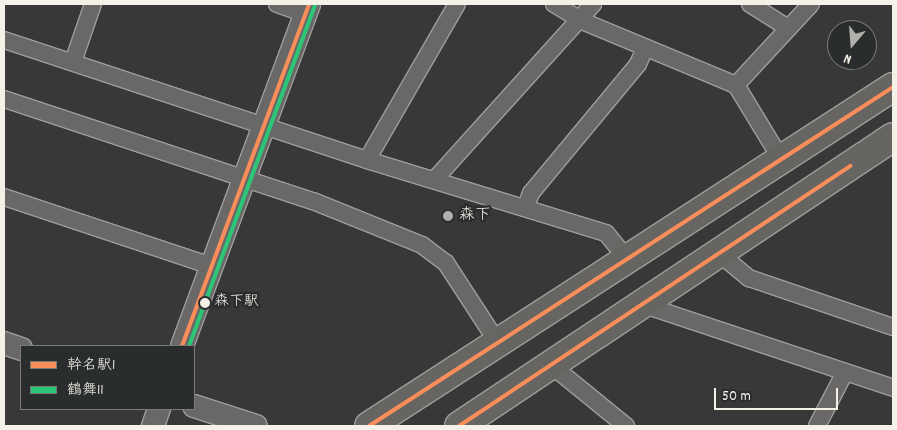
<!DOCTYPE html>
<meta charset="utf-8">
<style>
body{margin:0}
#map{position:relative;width:897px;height:430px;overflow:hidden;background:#383838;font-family:Dekko,"Klee One",sans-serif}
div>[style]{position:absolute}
.roads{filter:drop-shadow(1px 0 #9d9d9b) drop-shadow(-1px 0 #9d9d9b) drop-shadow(0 1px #9d9d9b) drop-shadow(0 -1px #9d9d9b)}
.street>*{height:16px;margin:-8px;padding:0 8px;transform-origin:8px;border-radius:8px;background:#696866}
.secondary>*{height:22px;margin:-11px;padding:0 11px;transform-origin:11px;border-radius:11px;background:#696866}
.highway>*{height:28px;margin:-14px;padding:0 14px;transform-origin:14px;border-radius:14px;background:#666562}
.bus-1>*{height:4px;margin:-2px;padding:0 2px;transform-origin:2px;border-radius:2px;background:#fa8e5a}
.bus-2>*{height:4px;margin:-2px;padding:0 2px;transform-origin:2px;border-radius:2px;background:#2dc577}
.dots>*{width:14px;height:14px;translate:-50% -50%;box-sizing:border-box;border:2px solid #2a2d2e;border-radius:50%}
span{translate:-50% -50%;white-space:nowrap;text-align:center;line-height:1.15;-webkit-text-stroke:5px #2a2d2e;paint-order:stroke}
.bus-label{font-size:15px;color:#f4f1e8}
.left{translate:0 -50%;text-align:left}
.poi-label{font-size:16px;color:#f4f1e8}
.frame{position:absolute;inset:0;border:5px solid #f4f1e8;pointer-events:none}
.legend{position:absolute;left:20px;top:345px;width:175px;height:65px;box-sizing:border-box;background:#2a2d2e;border:1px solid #7b7b78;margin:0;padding:6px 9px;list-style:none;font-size:15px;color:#f4f1e8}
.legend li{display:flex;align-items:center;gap:10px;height:25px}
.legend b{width:25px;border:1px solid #7b7b78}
.north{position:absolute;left:827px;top:20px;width:50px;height:50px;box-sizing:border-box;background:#2a2d2e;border:1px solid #7b7b78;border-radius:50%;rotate:198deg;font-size:14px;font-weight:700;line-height:20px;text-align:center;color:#f4f1e8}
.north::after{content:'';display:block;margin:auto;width:18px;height:22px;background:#b2b0aa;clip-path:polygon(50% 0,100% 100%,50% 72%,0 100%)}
.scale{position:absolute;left:714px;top:388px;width:124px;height:22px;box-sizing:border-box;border:2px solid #f4f1e8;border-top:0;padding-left:6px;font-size:15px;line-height:18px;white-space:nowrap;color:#f4f1e8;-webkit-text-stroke:4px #2a2d2e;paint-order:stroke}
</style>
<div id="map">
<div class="roads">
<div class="street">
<i style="left:277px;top:4px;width:31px;rotate:19deg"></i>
<i style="left:554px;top:4px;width:33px;rotate:31deg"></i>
<i style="left:582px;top:21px;width:167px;rotate:22.6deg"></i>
<i style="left:736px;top:85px;width:87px;rotate:58.7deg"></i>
<i style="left:750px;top:4px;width:45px;rotate:32.3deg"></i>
<i style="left:4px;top:40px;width:382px;rotate:18.3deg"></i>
<i style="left:367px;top:160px;width:250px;rotate:17deg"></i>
<i style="left:606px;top:233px;width:33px;rotate:51deg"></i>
<i style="left:73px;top:62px;width:61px;rotate:-71deg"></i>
<i style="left:736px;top:85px;width:110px;rotate:-47.2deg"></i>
<i style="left:4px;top:99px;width:325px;rotate:18.3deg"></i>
<i style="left:313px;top:201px;width:118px;rotate:22deg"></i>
<i style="left:422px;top:245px;width:30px;rotate:37deg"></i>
<i style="left:446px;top:263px;width:95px;rotate:57deg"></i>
<i style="left:367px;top:160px;width:180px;rotate:-60deg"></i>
<i style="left:435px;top:179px;width:236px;rotate:-47.9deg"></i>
<i style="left:4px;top:197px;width:219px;rotate:18.4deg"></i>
<i style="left:526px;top:206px;width:14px;rotate:-69deg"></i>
<i style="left:531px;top:193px;width:168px;rotate:-50.3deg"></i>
<i style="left:638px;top:64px;width:17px;rotate:-66deg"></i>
<i style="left:720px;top:254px;width:38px;rotate:40deg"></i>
<i style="left:749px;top:278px;width:152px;rotate:18.8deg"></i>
<i style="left:641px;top:304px;width:266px;rotate:18.4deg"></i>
<i style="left:551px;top:365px;width:97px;rotate:39.1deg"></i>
<i style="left:817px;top:426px;width:61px;rotate:-62.6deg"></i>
</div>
<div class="secondary">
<i style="left:4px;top:343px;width:18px;rotate:19deg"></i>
<i style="left:182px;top:346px;width:365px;rotate:-69.6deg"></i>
<i style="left:194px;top:406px;width:65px;rotate:17.9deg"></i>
<i style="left:153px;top:426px;width:18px;rotate:-71deg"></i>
</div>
<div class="highway">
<i style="left:369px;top:426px;width:624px;rotate:-32.9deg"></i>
<i style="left:459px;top:426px;width:521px;rotate:-33.66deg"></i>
</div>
</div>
<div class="bus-1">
<i style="left:182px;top:346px;width:365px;rotate:-69.6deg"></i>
<i style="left:369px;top:426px;width:624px;rotate:-32.9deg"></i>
<i style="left:459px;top:426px;width:470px;rotate:-33.6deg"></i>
</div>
<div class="bus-2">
<i style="left:189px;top:346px;width:363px;rotate:-69.7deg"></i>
</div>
<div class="dots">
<i style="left:448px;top:216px;background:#b2b0aa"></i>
<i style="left:205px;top:303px;background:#f4f1e8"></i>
</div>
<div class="bus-label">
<span class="left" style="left:214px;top:303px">森下駅</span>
</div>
<div class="poi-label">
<span class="left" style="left:459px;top:216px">森下</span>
</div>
<div class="frame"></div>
<ul class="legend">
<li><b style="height:6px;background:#fa8e5a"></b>幹名駅1</li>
<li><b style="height:6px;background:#2dc577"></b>鶴舞11</li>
</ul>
<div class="north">N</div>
<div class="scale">50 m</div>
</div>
